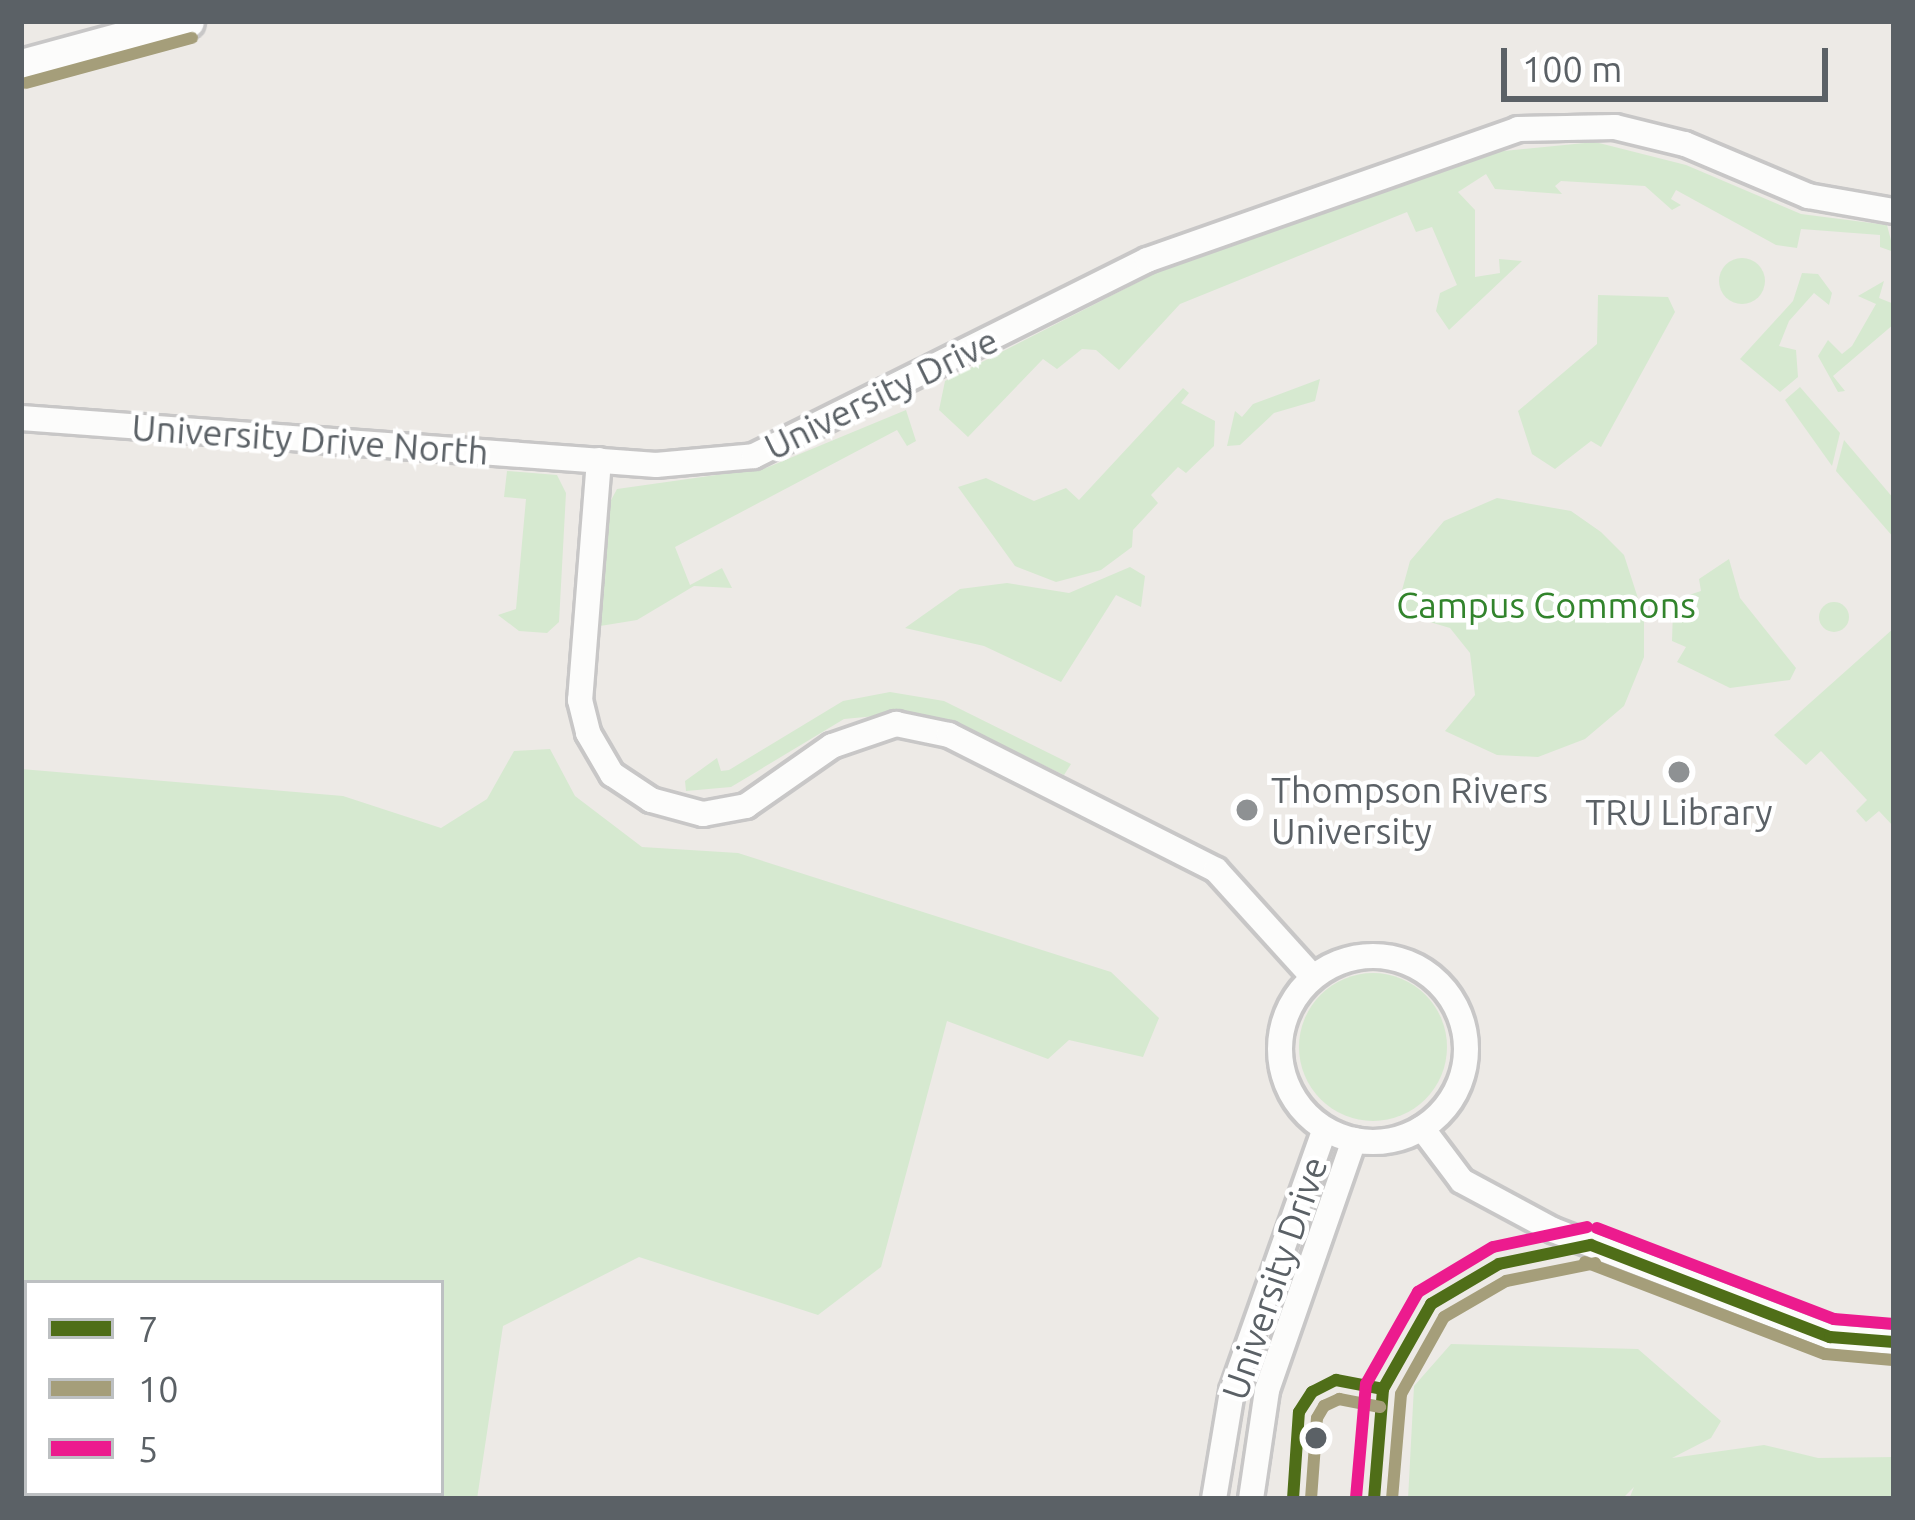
<!DOCTYPE html>
<style>
body{margin:0}
#map{position:relative;width:1915px;height:1520px;overflow:hidden;background:#edeae6;font-family:Ubuntu,sans-serif}
div>[style]{position:absolute}
.green>*{inset:0;background:#d6e9d0}
.round{border-radius:50%}
.roads{filter:drop-shadow(3px 0 #c8c7c7) drop-shadow(-3px 0 #c8c7c7) drop-shadow(0 3px #c8c7c7) drop-shadow(0 -3px #c8c7c7)}
.street>*{height:24px;margin:-12px;padding:0 12px;transform-origin:12px;border-radius:12px;background:#fcfcfb}
.street>.ring{margin:-12px;padding:0;box-sizing:content-box;background:none;border:24px solid #fcfcfb;border-radius:50%}
.secondary>*{height:33px;margin:-16.5px;padding:0 16.5px;transform-origin:16.5px;border-radius:16.5px;background:#fcfcfb}
.bus-1>*{height:12px;margin:-6px;padding:0 6px;transform-origin:6px;border-radius:6px;background:#4f6e18}
.bus-2>*{height:12px;margin:-6px;padding:0 6px;transform-origin:6px;border-radius:6px;background:#a59e7a}
.bus-3>*{height:12px;margin:-6px;padding:0 6px;transform-origin:6px;border-radius:6px;background:#ec1b8e}
.dots>*{width:33px;height:33px;translate:-50% -50%;box-sizing:border-box;border:6px solid #fff;border-radius:50%}
span{translate:-50% -50%;white-space:nowrap;text-align:center;line-height:1.15;-webkit-text-stroke:9px #fff;paint-order:stroke}
.street-label{font-size:36px;color:#5b6166}
.park-label{font-size:36px;color:#32842c}
.poi-label{font-size:36px;color:#5b6166}
.left{translate:0 -50%;text-align:left}
.frame{position:absolute;inset:0;border:24px solid #5b6166;pointer-events:none}
.legend{position:absolute;left:24px;top:1280px;width:420px;height:216px;box-sizing:border-box;background:#fff;border:3px solid #bdc0c2;margin:0;padding:15px 21px;list-style:none;font-size:36px;color:#5b6166}
.legend li{display:flex;align-items:center;gap:24px;height:60px}
.legend b{width:60px;border:3px solid #bdc0c2}
.scale{position:absolute;left:1501px;top:48px;width:327px;height:54px;box-sizing:border-box;border:6px solid #5b6166;border-top:0;padding-left:15px;font-size:36px;line-height:42px;white-space:nowrap;color:#5b6166;-webkit-text-stroke:9px #fff;paint-order:stroke}
</style>
<div id="map">
<div class="green">
<i style="clip-path:polygon(1595px 142px,1686px 165px,1801px 214px,1887px 225px,1894px 252px,1880px 247px,1880px 235px,1801px 229px,1797px 248px,1776px 245px,1676px 190px,1671px 199px,1681px 205px,1672px 210px,1645px 186px,1561px 181px,1555px 186px,1562px 194px,1495px 189px,1486px 174px,1458px 192px,1475px 210px,1475px 277px,1500px 273px,1499px 259px,1522px 261px,1449px 330px,1436px 311px,1440px 293px,1457px 285px,1432px 227px,1416px 232px,1407px 212px,1180px 304px,1119px 370px,1096px 350px,1082px 349px,1057px 369px,1043px 359px,968px 437px,939px 410px,945px 381px,1183px 259px,1494px 152px)"></i>
<i class="round" style="left:1719px;top:258px;width:46px;height:46px"></i>
<i style="clip-path:polygon(1802px 273px,1818px 274px,1832px 293px,1829px 305px,1814px 293px,1789px 321px,1779px 346px,1796px 350px,1798px 377px,1780px 392px,1740px 359px,1793px 301px)"></i>
<i style="clip-path:polygon(1884px 281px,1879px 298px,1894px 304px,1894px 324px,1833px 376px,1845px 391px,1838px 392px,1818px 356px,1828px 340px,1842px 354px,1852px 346px,1876px 304px,1858px 296px)"></i>
<i style="clip-path:polygon(1598px 295px,1668px 297px,1675px 312px,1601px 447px,1591px 441px,1555px 469px,1532px 454px,1518px 411px,1597px 344px)"></i>
<i style="clip-path:polygon(1320px 379px,1315px 401px,1274px 413px,1240px 445px,1227px 446px,1235px 411px,1242px 417px,1253px 404px)"></i>
<i style="clip-path:polygon(1800px 387px,1840px 433px,1832px 466px,1785px 400px)"></i>
<i style="clip-path:polygon(1183px 388px,1189px 393px,1181px 403px,1215px 421px,1214px 446px,1186px 473px,1178px 467px,1151px 495px,1158px 503px,1133px 530px,1132px 547px,1101px 570px,1056px 582px,1015px 566px,958px 487px,986px 478px,1034px 501px,1066px 488px,1079px 500px)"></i>
<i style="clip-path:polygon(906px 410px,916px 441px,907px 446px,897px 430px,675px 547px,690px 585px,722px 568px,732px 588px,694px 586px,637px 620px,600px 626px,609px 504px,617px 489px,766px 468px)"></i>
<i style="clip-path:polygon(1844px 440px,1894px 499px,1894px 538px,1836px 471px)"></i>
<i style="clip-path:polygon(507px 471px,557px 475px,566px 493px,559px 622px,547px 633px,519px 631px,498px 615px,516px 609px,526px 499px,504px 497px)"></i>
<i style="clip-path:polygon(1497px 498px,1571px 511px,1601px 532px,1624px 555px,1644px 617px,1644px 657px,1624px 706px,1585px 739px,1538px 757px,1497px 755px,1445px 731px,1475px 695px,1470px 653px,1450px 628px,1396px 612px,1410px 561px,1444px 521px)"></i>
<i style="clip-path:polygon(1729px 559px,1740px 598px,1796px 668px,1790px 680px,1730px 688px,1677px 662px,1686px 647px,1672px 641px,1673px 610px,1687px 608px,1686px 596px,1701px 591px,1699px 579px)"></i>
<i style="clip-path:polygon(1130px 567px,1145px 576px,1141px 607px,1116px 595px,1061px 682px,984px 646px,905px 628px,960px 589px,1007px 583px,1069px 593px)"></i>
<i class="round" style="left:1819px;top:602px;width:30px;height:30px"></i>
<i style="clip-path:polygon(1894px 628px,1894px 827px,1879px 811px,1866px 822px,1856px 811px,1867px 800px,1821px 751px,1806px 765px,1774px 735px)"></i>
<i style="clip-path:polygon(890px 692px,944px 701px,1071px 764px,1064px 775px,968px 729px,908px 713px,844px 719px,731px 787px,686px 791px,685px 781px,717px 758px,721px 771px,729px 770px,843px 701px)"></i>
<i style="clip-path:polygon(evenodd,550px 749px,575px 796px,642px 847px,738px 853px,1111px 972px,1159px 1018px,1143px 1057px,1069px 1040px,1048px 1059px,947px 1021px,881px 1267px,818px 1315px,639px 1257px,503px 1326px,477px 1499px,21px 1499px,21px 769px,343px 796px,441px 828px,487px 799px,514px 751px,550px 749px,27px 1283px,441px 1283px,441px 1493px,27px 1493px,27px 1283px)"></i>
<i class="round" style="left:1299px;top:973px;width:148px;height:148px"></i>
<i style="clip-path:polygon(1451px 1344px,1638px 1349px,1721px 1421px,1711px 1438px,1672px 1458px,1764px 1445px,1818px 1458px,1894px 1457px,1894px 1499px,1629px 1499px,1634px 1487px,1622px 1499px,1408px 1499px,1414px 1386px)"></i>
</div>
<div class="roads">
<div class="street">
<i style="left:21px;top:418px;width:637px;rotate:4.23deg"></i>
<i style="left:656px;top:465px;width:98px;rotate:-5.2deg"></i>
<i style="left:754px;top:456px;width:439px;rotate:-26.5deg"></i>
<i style="left:1147px;top:260px;width:393px;rotate:-19.4deg"></i>
<i style="left:1518px;top:129px;width:97px;rotate:-1.2deg"></i>
<i style="left:1615px;top:127px;width:72px;rotate:13.7deg"></i>
<i style="left:1685px;top:144px;width:134px;rotate:22.9deg"></i>
<i style="left:1808px;top:196px;width:87px;rotate:9.9deg"></i>
<i style="left:599px;top:460px;width:241px;rotate:94.5deg"></i>
<i style="left:580px;top:700px;width:34px;rotate:76deg"></i>
<i style="left:588px;top:733px;width:48px;rotate:59.7deg"></i>
<i style="left:612px;top:774px;width:47px;rotate:33.7deg"></i>
<i style="left:651px;top:800px;width:54px;rotate:15.1deg"></i>
<i style="left:703px;top:814px;width:44px;rotate:-10.5deg"></i>
<i style="left:746px;top:806px;width:105px;rotate:-34.9deg"></i>
<i style="left:832px;top:746px;width:68px;rotate:-19deg"></i>
<i style="left:896px;top:724px;width:54px;rotate:11.7deg"></i>
<i style="left:949px;top:735px;width:299px;rotate:26.8deg"></i>
<i style="left:1216px;top:870px;width:144px;rotate:47.8deg"></i>
<i class="ring" style="left:1280px;top:956px;width:162px;height:162px"></i>
<i style="left:1422px;top:1128px;width:66px;rotate:53deg"></i>
<i style="left:1462px;top:1181px;width:103px;rotate:28.3deg"></i>
<i style="left:1553px;top:1230px;width:297px;rotate:21.1deg"></i>
<i style="left:1830px;top:1337px;width:64px;rotate:4.5deg"></i>
<i style="left:1214px;top:1499px;width:109px;rotate:-80.5deg"></i>
<i style="left:1232px;top:1391px;width:278px;rotate:-70.5deg"></i>
<i style="left:1251px;top:1499px;width:110px;rotate:-81.6deg"></i>
<i style="left:1267px;top:1390px;width:265px;rotate:-70.8deg"></i>
</div>
<div class="secondary">
<i style="left:21px;top:66px;width:172px;rotate:-15.2deg"></i>
</div>
</div>
<div class="bus-1">
<i style="left:1591px;top:1245px;width:256px;rotate:21.1deg"></i>
<i style="left:1830px;top:1337px;width:64px;rotate:4.5deg"></i>
<i style="left:1293px;top:1499px;width:87px;rotate:-86.1deg"></i>
<i style="left:1299px;top:1412px;width:24px;rotate:-57deg"></i>
<i style="left:1312px;top:1392px;width:27px;rotate:-27deg"></i>
<i style="left:1336px;top:1380px;width:48px;rotate:10.8deg"></i>
<i style="left:1374px;top:1499px;width:110px;rotate:-85.3deg"></i>
<i style="left:1383px;top:1389px;width:98px;rotate:-60.5deg"></i>
<i style="left:1431px;top:1304px;width:79px;rotate:-30.5deg"></i>
<i style="left:1499px;top:1264px;width:94px;rotate:-11.7deg"></i>
</div>
<div class="bus-2">
<i style="left:26px;top:83px;width:172px;rotate:-15.2deg"></i>
<i style="left:1585px;top:1262px;width:257px;rotate:21deg"></i>
<i style="left:1825px;top:1354px;width:68px;rotate:5deg"></i>
<i style="left:1311px;top:1499px;width:81px;rotate:-85.8deg"></i>
<i style="left:1317px;top:1418px;width:14px;rotate:-60deg"></i>
<i style="left:1324px;top:1406px;width:17px;rotate:-25deg"></i>
<i style="left:1339px;top:1399px;width:42px;rotate:11deg"></i>
<i style="left:1392px;top:1499px;width:105px;rotate:-85.1deg"></i>
<i style="left:1401px;top:1394px;width:88px;rotate:-60.8deg"></i>
<i style="left:1444px;top:1317px;width:72px;rotate:-30.1deg"></i>
<i style="left:1506px;top:1281px;width:91px;rotate:-11.4deg"></i>
</div>
<div class="bus-3">
<i style="left:1597px;top:1228px;width:254px;rotate:21deg"></i>
<i style="left:1834px;top:1319px;width:60px;rotate:4.8deg"></i>
<i style="left:1356px;top:1498px;width:114px;rotate:-85deg"></i>
<i style="left:1366px;top:1384px;width:106px;rotate:-60.5deg"></i>
<i style="left:1418px;top:1292px;width:87px;rotate:-31deg"></i>
<i style="left:1493px;top:1247px;width:96px;rotate:-12deg"></i>
</div>
<div class="dots">
<i style="left:1679px;top:772px;background:#8e9193"></i>
<i style="left:1247px;top:810px;background:#8e9193"></i>
<i style="left:1316px;top:1438px;background:#5b6166"></i>
</div>
<div class="street-label">
<span style="left:881px;top:393px;rotate:-26deg">University Drive</span>
<span style="left:310px;top:439px;rotate:4deg">University Drive North</span>
<span style="left:1274px;top:1278px;rotate:-71deg">University Drive</span>
</div>
<div class="park-label">
<span style="left:1546px;top:605px">Campus Commons</span>
</div>
<div class="poi-label">
<span class="left" style="left:1271px;top:810px">Thompson Rivers<br>University</span>
<span style="left:1679px;top:812px">TRU Library</span>
</div>
<div class="frame"></div>
<ul class="legend">
<li><b style="height:15px;background:#4f6e18"></b>7</li>
<li><b style="height:15px;background:#a59e7a"></b>10</li>
<li><b style="height:15px;background:#ec1b8e"></b>5</li>
</ul>
<div class="scale">100 m</div>
</div>
